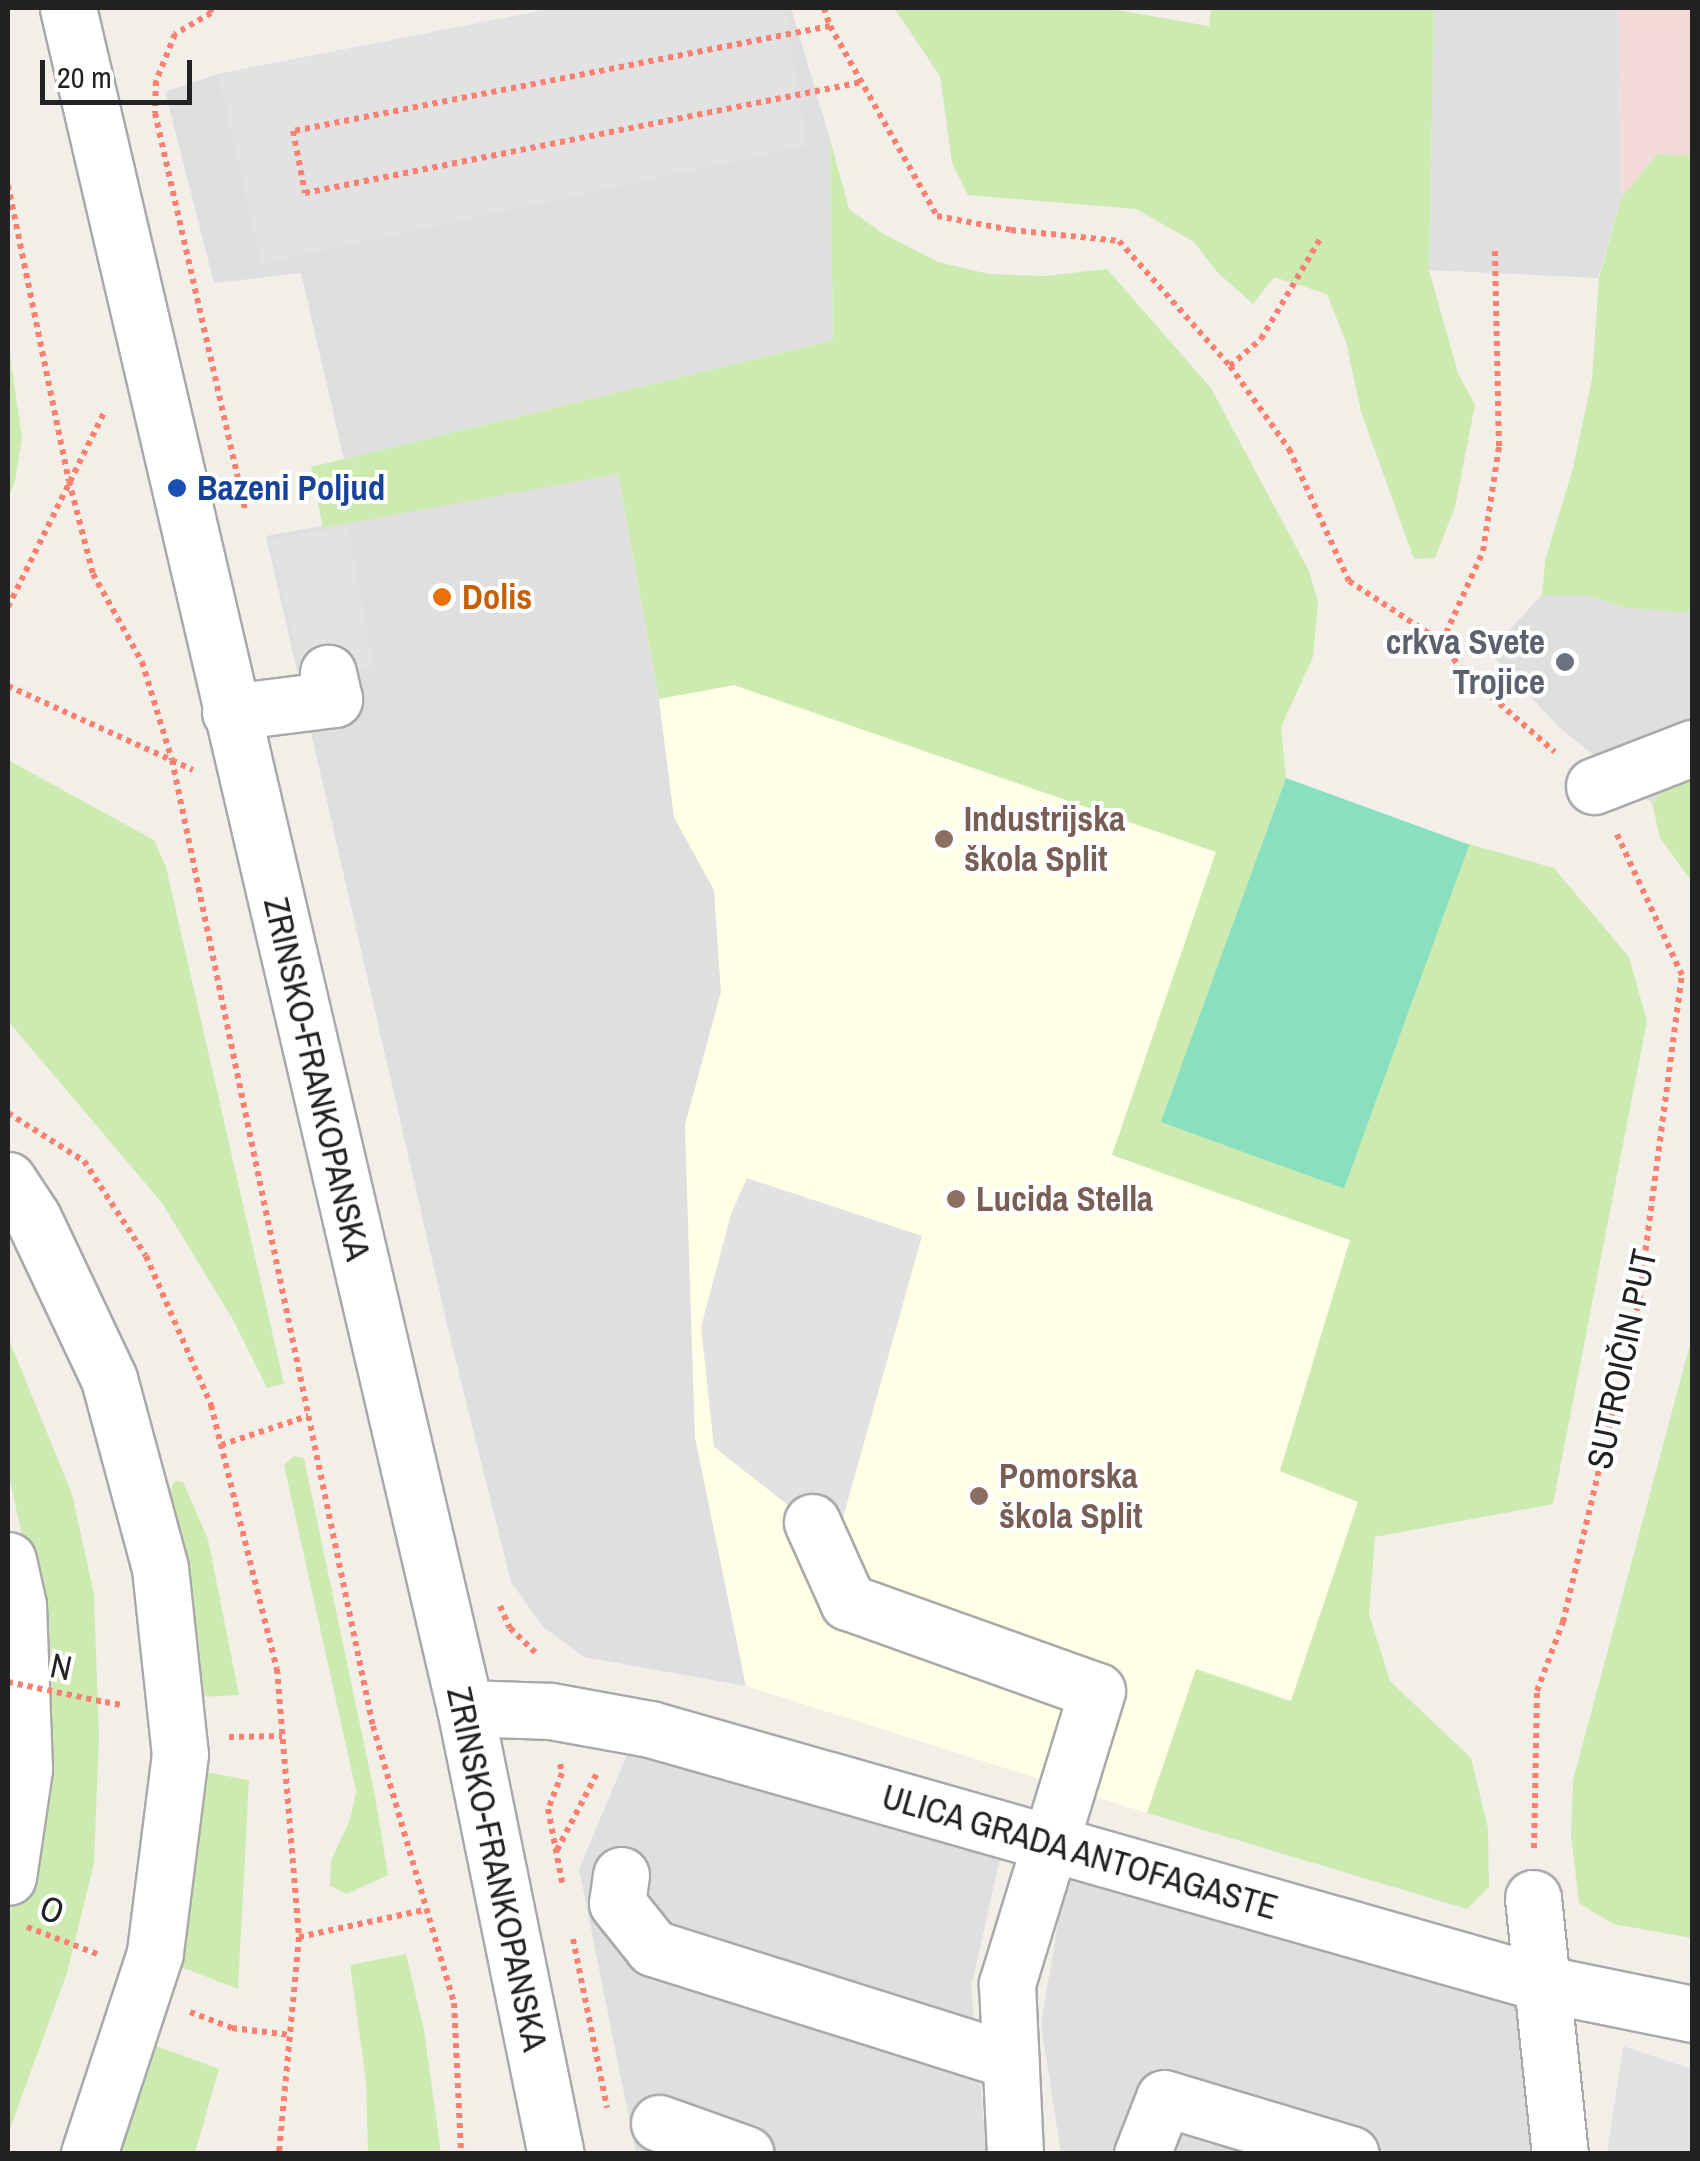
<!DOCTYPE html>
<meta charset="utf-8">
<style>
body{margin:0}
#map{position:relative;width:1700px;height:2161px;overflow:hidden;background:#f2efe9;font-family:"Archivo Narrow",sans-serif}
div>[style]{position:absolute}
.residential>*{inset:0;background:#e0dfdf}
.commercial>*{inset:0;background:#f2dad9}
.education>*{inset:0;background:#ffffe5}
.grass>*{inset:0;background:#cdebb0}
.pitch>*{inset:0;background:#88e0be;transform-origin:0 0}
.parking>*{inset:0;background:#e2e2e2}
.path>*{height:6px;margin-top:-3px;transform-origin:0;background:repeating-linear-gradient(90deg,#fa8072 0 5px,transparent 0 10px)}
.roads{filter:drop-shadow(2px 0 #a9a9a9) drop-shadow(-2px 0 #a9a9a9) drop-shadow(0 2px #a9a9a9) drop-shadow(0 -2px #a9a9a9)}
.minor>*{height:55px;margin:-27.5px;padding:0 27.5px;transform-origin:27.5px;border-radius:27.5px;background:#fff}
.path-bridge>*{height:6px;margin-top:-3px;transform-origin:0;background:repeating-linear-gradient(90deg,#fa8072 0 5px,transparent 0 10px)}
.dots>*{width:28px;height:28px;translate:-50% -50%;box-sizing:border-box;border:5px solid #fff;border-radius:50%}
span{translate:-50% -50%;white-space:nowrap;text-align:center;line-height:1.15;-webkit-text-stroke:8px #fff;paint-order:stroke}
.transit-label{font-size:35px;color:#164399;font-weight:700}
.left{translate:0 -50%;text-align:left}
.food-label{font-size:35px;color:#c56008;font-weight:700}
.worship-label{font-size:35px;color:#5b616d;font-weight:700}
.right{translate:-100% -50%;text-align:right}
.education-label{font-size:35px;color:#785e54;font-weight:700}
.street-label{font-size:35px;color:#222}
.frame{position:absolute;inset:0;border:10px solid #222;pointer-events:none}
.scale{position:absolute;left:40px;top:60px;width:152px;height:45px;box-sizing:border-box;border:5px solid #222;border-top:0;padding-left:12px;font-size:30px;line-height:35px;white-space:nowrap;color:#222;-webkit-text-stroke:8px #fff;paint-order:stroke}
</style>
<div id="map">
<div class="residential">
<i style="clip-path:polygon(556px 8px,791px 8px,830px 139px,833px 340px,344px 459px,301px 273px,214px 283px,165px 92px,218px 74px)"></i>
<i style="clip-path:polygon(1434px 8px,1618px 8px,1621px 198px,1598px 278px,1429px 270px)"></i>
<i style="clip-path:polygon(618px 474px,659px 699px,674px 817px,714px 890px,721px 992px,685px 1125px,695px 1437px,746px 1686px,584px 1657px,543px 1627px,511px 1582px,445px 1316px,266px 536px)"></i>
<i style="clip-path:polygon(1542px 595px,1586px 595px,1626px 608px,1692px 613px,1692px 778px,1662px 790px,1652px 803px,1559px 727px,1489px 652px)"></i>
<i style="clip-path:polygon(632px 1743px,1001px 1854px,971px 1988px,987px 2153px,636px 2153px,579px 1869px)"></i>
<i style="clip-path:polygon(1067px 1869px,1519px 1999px,1533px 2153px,1061px 2153px,1041px 2024px)"></i>
</div>
<div class="commercial">
<i style="clip-path:polygon(1618px 8px,1692px 8px,1692px 155px,1657px 154px,1621px 198px)"></i>
</div>
<div class="education">
<i style="clip-path:polygon(734px 685px,1216px 852px,1112px 1155px,1350px 1240px,1280px 1470px,1358px 1502px,1291px 1702px,1196px 1670px,1147px 1813px,746px 1686px,695px 1437px,685px 1125px,721px 992px,714px 890px,674px 817px,659px 699px)"></i>
</div>
<div class="grass">
<i style="clip-path:polygon(894px 8px,1105px 8px,1209px 26px,1211px 8px,1434px 8px,1429px 270px,1458px 373px,1475px 405px,1455px 507px,1435px 558px,1414px 559px,1361px 412px,1346px 342px,1327px 294px,1274px 277px,1253px 304px,1217px 272px,1194px 242px,1136px 209px,968px 195px,952px 163px,940px 76px)"></i>
<i style="clip-path:polygon(830px 139px,849px 209px,882px 233px,938px 262px,989px 274px,1045px 276px,1107px 269px,1211px 388px,1309px 571px,1318px 602px,1313px 657px,1281px 727px,1286px 778px,1161px 1122px,1343px 1188px,1469px 844px,1554px 868px,1629px 957px,1647px 1021px,1553px 1504px,1375px 1537px,1369px 1614px,1390px 1681px,1471px 1758px,1488px 1828px,1489px 1887px,1467px 1909px,1147px 1813px,1196px 1669px,1291px 1701px,1358px 1502px,1280px 1471px,1350px 1240px,1112px 1155px,1216px 852px,734px 685px,659px 699px,618px 474px,323px 528px,311px 467px,833px 340px)"></i>
<i style="clip-path:polygon(1657px 154px,1692px 155px,1692px 613px,1626px 608px,1586px 595px,1542px 595px,1545px 561px,1573px 468px,1592px 379px,1599px 278px,1621px 198px)"></i>
<i style="clip-path:polygon(8px 341px,22px 438px,15px 481px,8px 497px)"></i>
<i style="clip-path:polygon(8px 760px,154px 840px,166px 867px,284px 1384px,267px 1388px,232px 1318px,162px 1203px,8px 1021px)"></i>
<i style="clip-path:polygon(1685px 778px,1692px 778px,1692px 882px,1660px 838px,1652px 803px,1662px 790px)"></i>
<i style="clip-path:polygon(8px 1337px,72px 1494px,94px 1594px,99px 1737px,94px 1863px,67px 1973px,8px 2134px,8px 1923px,20px 1869px,38px 1610px,8px 1471px)"></i>
<i style="clip-path:polygon(1692px 1337px,1692px 1938px,1613px 1924px,1579px 1903px,1571px 1836px,1573px 1780px)"></i>
<i style="clip-path:polygon(294px 1456px,304px 1458px,375px 1796px,388px 1875px,347px 1894px,330px 1886px,331px 1860px,350px 1820px,356px 1791px,284px 1465px)"></i>
<i style="clip-path:polygon(175px 1481px,183px 1482px,208px 1539px,239px 1695px,198px 1697px,189px 1584px,170px 1490px)"></i>
<i style="clip-path:polygon(200px 1771px,249px 1780px,238px 1989px,173px 1964px)"></i>
<i style="clip-path:polygon(406px 1954px,424px 2030px,441px 2153px,368px 2153px,366px 2081px,350px 1965px)"></i>
<i style="clip-path:polygon(154px 2045px,219px 2069px,195px 2153px,114px 2154px)"></i>
</div>
<div class="pitch">
<i style="left:1286px;top:778px;width:195px;height:366px;rotate:20deg"></i>
</div>
<div class="parking">
<i style="clip-path:polygon(556px 8px,785px 8px,807px 146px,261px 264px,218px 74px)"></i>
<i style="clip-path:polygon(348px 526px,374px 669px,303px 675px,269px 539px)"></i>
<i style="clip-path:polygon(747px 1178px,922px 1236px,836px 1543px,714px 1447px,701px 1327px,731px 1214px)"></i>
<i style="clip-path:polygon(1623px 2046px,1692px 2069px,1692px 2153px,1607px 2153px)"></i>
</div>
<div class="path">
<i style="left:210px;top:8px;width:5px;rotate:79deg"></i>
<i style="left:211px;top:13px;width:42px;rotate:149.7deg"></i>
<i style="left:175px;top:34px;width:51px;rotate:112deg"></i>
<i style="left:156px;top:81px;width:32px;rotate:92deg"></i>
<i style="left:155px;top:113px;width:406px;rotate:77.2deg"></i>
<i style="left:824px;top:8px;width:19px;rotate:72deg"></i>
<i style="left:830px;top:26px;width:218px;rotate:60.6deg"></i>
<i style="left:937px;top:216px;width:75px;rotate:10.7deg"></i>
<i style="left:1011px;top:230px;width:109px;rotate:5.8deg"></i>
<i style="left:1119px;top:241px;width:167px;rotate:48.4deg"></i>
<i style="left:1230px;top:366px;width:102px;rotate:54.6deg"></i>
<i style="left:1289px;top:449px;width:145px;rotate:65.6deg"></i>
<i style="left:1349px;top:581px;width:111px;rotate:33.3deg"></i>
<i style="left:1442px;top:642px;width:100px;rotate:-65.7deg"></i>
<i style="left:1483px;top:551px;width:106px;rotate:-81.3deg"></i>
<i style="left:1499px;top:446px;width:195px;rotate:-91.2deg"></i>
<i style="left:830px;top:26px;width:547px;rotate:168.94deg"></i>
<i style="left:293px;top:131px;width:63px;rotate:79deg"></i>
<i style="left:305px;top:193px;width:568px;rotate:-11.27deg"></i>
<i style="left:8px;top:185px;width:302px;rotate:78.4deg"></i>
<i style="left:69px;top:481px;width:96px;rotate:75.5deg"></i>
<i style="left:93px;top:574px;width:101px;rotate:60.9deg"></i>
<i style="left:142px;top:662px;width:102px;rotate:73deg"></i>
<i style="left:172px;top:760px;width:987px;rotate:78.25deg"></i>
<i style="left:373px;top:1726px;width:289px;rotate:73.7deg"></i>
<i style="left:454px;top:2003px;width:151px;rotate:87.3deg"></i>
<i style="left:1230px;top:366px;width:41px;rotate:-41.1deg"></i>
<i style="left:1261px;top:339px;width:120px;rotate:-59.4deg"></i>
<i style="left:8px;top:607px;width:219px;rotate:-63.7deg"></i>
<i style="left:1442px;top:642px;width:35px;rotate:55deg"></i>
<i style="left:1462px;top:671px;width:123px;rotate:41.1deg"></i>
<i style="left:8px;top:686px;width:203px;rotate:24.4deg"></i>
<i style="left:8px;top:1113px;width:90px;rotate:32.3deg"></i>
<i style="left:84px;top:1161px;width:113px;rotate:56.9deg"></i>
<i style="left:146px;top:1256px;width:163px;rotate:66.4deg"></i>
<i style="left:211px;top:1405px;width:272px;rotate:76deg"></i>
<i style="left:277px;top:1669px;width:269px;rotate:85.3deg"></i>
<i style="left:299px;top:1937px;width:218px;rotate:95.3deg"></i>
<i style="left:221px;top:1445px;width:92px;rotate:-18.4deg"></i>
<i style="left:500px;top:1606px;width:24px;rotate:66deg"></i>
<i style="left:510px;top:1628px;width:39px;rotate:44deg"></i>
<i style="left:105px;top:1702px;width:16px;rotate:11deg"></i>
<i style="left:229px;top:1737px;width:53px;rotate:-1.1deg"></i>
<i style="left:560px;top:1764px;width:9px;rotate:77deg"></i>
<i style="left:562px;top:1773px;width:39px;rotate:111deg"></i>
<i style="left:548px;top:1809px;width:79px;rotate:79.1deg"></i>
<i style="left:1534px;top:1848px;width:157px;rotate:-88.9deg"></i>
<i style="left:1537px;top:1691px;width:74px;rotate:-69.4deg"></i>
<i style="left:1563px;top:1622px;width:331px;rotate:-76.7deg"></i>
<i style="left:1639px;top:1300px;width:328px;rotate:-82.5deg"></i>
<i style="left:1682px;top:975px;width:157px;rotate:-114.8deg"></i>
<i style="left:557px;top:1850px;width:87px;rotate:-62.5deg"></i>
<i style="left:27px;top:1927px;width:78px;rotate:21deg"></i>
<i style="left:299px;top:1937px;width:128px;rotate:-12.2deg"></i>
<i style="left:573px;top:1939px;width:172px;rotate:78.6deg"></i>
<i style="left:190px;top:2012px;width:45px;rotate:20.9deg"></i>
<i style="left:232px;top:2028px;width:59px;rotate:6.8deg"></i>
</div>
<div class="roads">
<div class="minor">
<i style="left:68px;top:8px;width:1746px;rotate:76.86deg"></i>
<i style="left:465px;top:1708px;width:455px;rotate:78.5deg"></i>
<i style="left:230px;top:712px;width:105px;rotate:-7.1deg"></i>
<i style="left:334px;top:699px;width:27px;rotate:-103deg"></i>
<i style="left:1594px;top:786px;width:105px;rotate:-21.2deg"></i>
<i style="left:8px;top:1180px;width:45px;rotate:56.7deg"></i>
<i style="left:33px;top:1218px;width:178px;rotate:64.7deg"></i>
<i style="left:109px;top:1379px;width:196px;rotate:74.9deg"></i>
<i style="left:160px;top:1568px;width:187px;rotate:83.9deg"></i>
<i style="left:180px;top:1754px;width:201px;rotate:97.2deg"></i>
<i style="left:155px;top:1953px;width:212px;rotate:108.2deg"></i>
<i style="left:812px;top:1522px;width:88px;rotate:65.8deg"></i>
<i style="left:848px;top:1602px;width:264px;rotate:19.7deg"></i>
<i style="left:1097px;top:1691px;width:307px;rotate:107.1deg"></i>
<i style="left:1007px;top:1984px;width:170px;rotate:87.3deg"></i>
<i style="left:8px;top:1560px;width:46px;rotate:77.5deg"></i>
<i style="left:18px;top:1605px;width:164px;rotate:87.9deg"></i>
<i style="left:24px;top:1769px;width:109px;rotate:98.4deg"></i>
<i style="left:465px;top:1708px;width:86px;rotate:2deg"></i>
<i style="left:551px;top:1711px;width:101px;rotate:10.3deg"></i>
<i style="left:650px;top:1729px;width:931px;rotate:15.9deg"></i>
<i style="left:1545px;top:1984px;width:150px;rotate:11.5deg"></i>
<i style="left:621px;top:1875px;width:28px;rotate:98deg"></i>
<i style="left:617px;top:1903px;width:58px;rotate:51.3deg"></i>
<i style="left:653px;top:1948px;width:375px;rotate:17.5deg"></i>
<i style="left:1533px;top:1898px;width:257px;rotate:84deg"></i>
<i style="left:659px;top:2123px;width:92px;rotate:19.6deg"></i>
<i style="left:1142px;top:2154px;width:60px;rotate:-68.6deg"></i>
<i style="left:1164px;top:2098px;width:195px;rotate:16.7deg"></i>
</div>
</div>
<div class="path-bridge">
<i style="left:8px;top:1682px;width:99px;rotate:11.7deg"></i>
</div>
<div class="dots">
<i style="left:177px;top:488px;background:#1a4fb4"></i>
<i style="left:442px;top:597px;background:#e8710a"></i>
<i style="left:1565px;top:662px;background:#6b7280"></i>
<i style="left:944px;top:839px;background:#8d6e63"></i>
<i style="left:956px;top:1199px;background:#8d6e63"></i>
<i style="left:979px;top:1496px;background:#8d6e63"></i>
</div>
<div class="transit-label">
<span class="left" style="left:197px;top:488px">Bazeni Poljud</span>
</div>
<div class="food-label">
<span class="left" style="left:462px;top:597px">Dolis</span>
</div>
<div class="worship-label">
<span class="right" style="left:1545px;top:662px">crkva Svete<br>Trojice</span>
</div>
<div class="education-label">
<span class="left" style="left:964px;top:839px">Industrijska<br>škola Split</span>
<span class="left" style="left:976px;top:1199px">Lucida Stella</span>
<span class="left" style="left:999px;top:1496px">Pomorska<br>škola Split</span>
</div>
<div class="street-label">
<span style="left:317px;top:1079px;rotate:77deg">ZRINSKO-FRANKOPANSKA</span>
<span style="left:1622px;top:1359px;rotate:-78deg">SUTROIČIN PUT</span>
<span style="left:61px;top:1667px;rotate:12deg">N</span>
<span style="left:1080px;top:1852px;rotate:16deg">ULICA GRADA ANTOFAGASTE</span>
<span style="left:497px;top:1869px;rotate:78deg">ZRINSKO-FRANKOPANSKA</span>
<span style="left:52px;top:1910px;rotate:21deg">O</span>
</div>
<div class="frame"></div>
<div class="scale">20 m</div>
</div>
